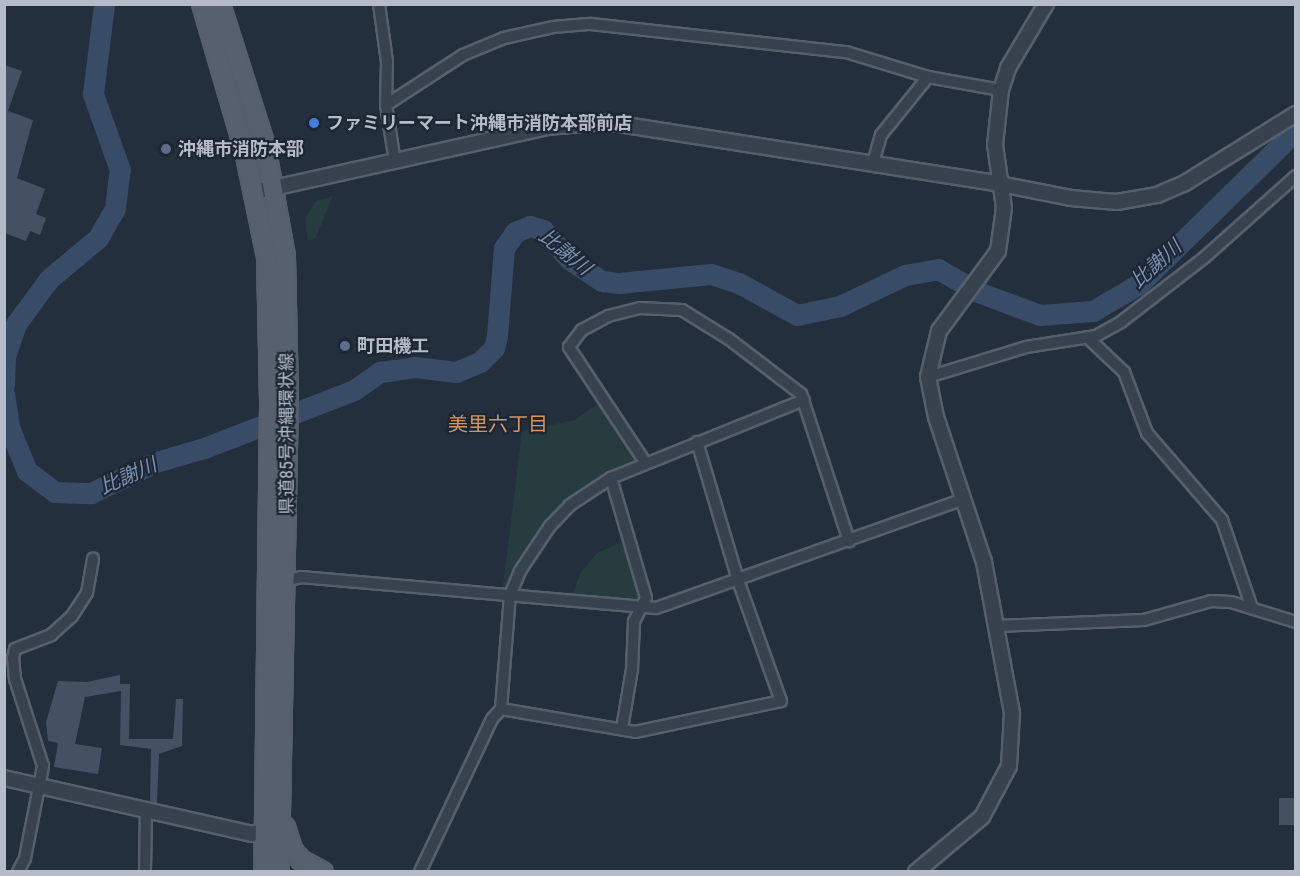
<!DOCTYPE html>
<meta charset="utf-8">
<style>
body{margin:0}
#map{position:relative;width:1300px;height:876px;overflow:hidden;background:#242f3e;font-family:"Roboto Condensed","Noto Sans JP",sans-serif}
div>[style]{position:absolute}
.green>*{inset:0;background:#263c3f}
.river>*{height:21px;margin:-10.5px;padding:0 10.5px;transform-origin:10.5px;border-radius:10.5px;background:#394c67}
.building>*{inset:0;background:#455162;transform-origin:0 0}
.roads{filter:drop-shadow(2px 0 #565f6c) drop-shadow(-2px 0 #565f6c) drop-shadow(0 2px #565f6c) drop-shadow(0 -2px #565f6c)}
.minor>*{height:10px;margin:-5px;padding:0 5px;transform-origin:5px;border-radius:5px;background:#38414e}
.tertiary>*{height:14px;margin:-7px;padding:0 7px;transform-origin:7px;border-radius:7px;background:#38414e}
.primary>*{height:18px;margin:-9px;padding:0 9px;transform-origin:9px;border-radius:9px;background:#56606e}
.dots>*{width:16px;height:16px;translate:-50% -50%;box-sizing:border-box;border:3px solid #1d2633;border-radius:50%}
span{translate:-50% -50%;white-space:nowrap;text-align:center;line-height:1.15;-webkit-text-stroke:4.5px #1d2633;paint-order:stroke}
.poi-label{font-size:18px;color:#b4bcc9;font-weight:700}
.left{translate:0 -50%;text-align:left}
.street-label{font-size:18px;color:#b4bcc9}
.water-label{font-size:20px;color:#7c92b1;font-style:italic}
.neighbourhood-label{font-size:20px;color:#d59563}
.frame{position:absolute;inset:0;border:6px solid #b4bcc9;pointer-events:none}
</style>
<div id="map">
<div class="green">
<i style="clip-path:polygon(333px 196px,316px 237px,308px 241px,305px 218px,316px 201px)"></i>
<i style="clip-path:polygon(603px 400px,645px 462px,570px 505px,510px 595px,502px 594px,522px 431px,575px 420px)"></i>
<i style="clip-path:polygon(631px 538px,644px 606px,570px 600px,581px 572px,597px 553px)"></i>
</div>
<div class="river">
<i style="left:4px;top:384px;width:28px;rotate:-88deg"></i>
<i style="left:5px;top:356px;width:34px;rotate:-71deg"></i>
<i style="left:16px;top:324px;width:56px;rotate:-53.7deg"></i>
<i style="left:49px;top:279px;width:64px;rotate:-39.9deg"></i>
<i style="left:98px;top:238px;width:34px;rotate:-60deg"></i>
<i style="left:115px;top:208px;width:38px;rotate:-83deg"></i>
<i style="left:120px;top:170px;width:81px;rotate:-109.6deg"></i>
<i style="left:93px;top:94px;width:91px;rotate:-83deg"></i>
<i style="left:4px;top:394px;width:33px;rotate:81deg"></i>
<i style="left:9px;top:427px;width:48px;rotate:67.8deg"></i>
<i style="left:27px;top:471px;width:35px;rotate:37deg"></i>
<i style="left:55px;top:492px;width:36px;rotate:2deg"></i>
<i style="left:91px;top:493px;width:72px;rotate:-25.5deg"></i>
<i style="left:156px;top:462px;width:50px;rotate:-16.3deg"></i>
<i style="left:204px;top:448px;width:161px;rotate:-21.1deg"></i>
<i style="left:354px;top:390px;width:32px;rotate:-35deg"></i>
<i style="left:380px;top:372px;width:35px;rotate:-8deg"></i>
<i style="left:415px;top:367px;width:41px;rotate:7deg"></i>
<i style="left:456px;top:372px;width:26px;rotate:-23deg"></i>
<i style="left:480px;top:362px;width:20px;rotate:-45deg"></i>
<i style="left:494px;top:348px;width:12px;rotate:-76deg"></i>
<i style="left:497px;top:336px;width:88px;rotate:-85.5deg"></i>
<i style="left:504px;top:248px;width:19px;rotate:-55deg"></i>
<i style="left:515px;top:232px;width:16px;rotate:-22deg"></i>
<i style="left:530px;top:226px;width:14px;rotate:17deg"></i>
<i style="left:543px;top:230px;width:39px;rotate:48deg"></i>
<i style="left:569px;top:259px;width:40px;rotate:34deg"></i>
<i style="left:602px;top:281px;width:17px;rotate:7deg"></i>
<i style="left:619px;top:283px;width:92px;rotate:-5.6deg"></i>
<i style="left:711px;top:274px;width:29px;rotate:18deg"></i>
<i style="left:739px;top:283px;width:66px;rotate:28.9deg"></i>
<i style="left:797px;top:315px;width:44px;rotate:-11.8deg"></i>
<i style="left:840px;top:306px;width:72px;rotate:-25.5deg"></i>
<i style="left:905px;top:275px;width:34px;rotate:-10deg"></i>
<i style="left:938px;top:269px;width:46px;rotate:29.9deg"></i>
<i style="left:978px;top:292px;width:66px;rotate:20.4deg"></i>
<i style="left:1040px;top:315px;width:53px;rotate:-4.3deg"></i>
<i style="left:1093px;top:311px;width:53px;rotate:-30.4deg"></i>
<i style="left:1139px;top:284px;width:220px;rotate:-44.4deg"></i>
</div>
<div class="building">
<i style="clip-path:polygon(4px 65px,22px 71px,8px 111px,33px 120px,17px 178px,45px 189px,36px 214px,46px 218px,40px 235px,30px 231px,26px 241px,4px 233px)"></i>
<i style="clip-path:polygon(120px 675px,120px 684px,130px 684px,129px 739px,173px 739px,176px 699px,183px 699px,182px 746px,159px 754px,157px 803px,150px 804px,151px 749px,120px 745px,121px 691px,85px 697px,75px 744px,102px 748px,98px 774px,54px 767px,58px 743px,48px 741px,46px 722px,58px 681px,87px 682px)"></i>
<i style="left:1279px;top:798px;width:17px;height:27px"></i>
</div>
<div class="roads">
<div class="minor">
<i style="left:379px;top:4px;width:59px;rotate:82.1deg"></i>
<i style="left:387px;top:62px;width:43px;rotate:91.3deg"></i>
<i style="left:386px;top:105px;width:58px;rotate:81deg"></i>
<i style="left:386px;top:105px;width:92px;rotate:-33deg"></i>
<i style="left:463px;top:55px;width:44px;rotate:-22.5deg"></i>
<i style="left:504px;top:38px;width:50px;rotate:-12.7deg"></i>
<i style="left:553px;top:27px;width:38px;rotate:-5deg"></i>
<i style="left:591px;top:24px;width:257px;rotate:6.3deg"></i>
<i style="left:846px;top:52px;width:86px;rotate:17deg"></i>
<i style="left:928px;top:77px;width:74px;rotate:10.1deg"></i>
<i style="left:873px;top:163px;width:29px;rotate:-74deg"></i>
<i style="left:881px;top:135px;width:75px;rotate:-51deg"></i>
<i style="left:1087px;top:337px;width:51px;rotate:43.4deg"></i>
<i style="left:1124px;top:372px;width:65px;rotate:69.3deg"></i>
<i style="left:1147px;top:433px;width:115px;rotate:49.2deg"></i>
<i style="left:1222px;top:520px;width:93px;rotate:71.2deg"></i>
<i style="left:928px;top:377px;width:102px;rotate:-17deg"></i>
<i style="left:1026px;top:347px;width:71px;rotate:-8.9deg"></i>
<i style="left:1096px;top:336px;width:29px;rotate:-29deg"></i>
<i style="left:1121px;top:322px;width:106px;rotate:-37.7deg"></i>
<i style="left:1205px;top:257px;width:122px;rotate:-41.7deg"></i>
<i style="left:645px;top:462px;width:138px;rotate:-123.5deg"></i>
<i style="left:569px;top:347px;width:21px;rotate:-53deg"></i>
<i style="left:582px;top:330px;width:30px;rotate:-28deg"></i>
<i style="left:608px;top:316px;width:33px;rotate:-14deg"></i>
<i style="left:640px;top:308px;width:42px;rotate:2.7deg"></i>
<i style="left:682px;top:310px;width:55px;rotate:31.7deg"></i>
<i style="left:729px;top:339px;width:91px;rotate:37.4deg"></i>
<i style="left:801px;top:394px;width:155px;rotate:71.9deg"></i>
<i style="left:611px;top:478px;width:125px;rotate:73.7deg"></i>
<i style="left:646px;top:598px;width:27px;rotate:117deg"></i>
<i style="left:634px;top:622px;width:47px;rotate:92.4deg"></i>
<i style="left:632px;top:669px;width:61px;rotate:99.5deg"></i>
<i style="left:280px;top:582px;width:22px;rotate:-13deg"></i>
<i style="left:301px;top:577px;width:356px;rotate:5deg"></i>
<i style="left:656px;top:608px;width:327px;rotate:-19.5deg"></i>
<i style="left:997px;top:626px;width:147px;rotate:-2.3deg"></i>
<i style="left:1144px;top:620px;width:70px;rotate:-15.8deg"></i>
<i style="left:1211px;top:601px;width:20px;rotate:3deg"></i>
<i style="left:1231px;top:602px;width:68px;rotate:17.1deg"></i>
<i style="left:501px;top:709px;width:136px;rotate:9.7deg"></i>
<i style="left:635px;top:732px;width:149px;rotate:-12deg"></i>
<i style="left:781px;top:701px;width:128px;rotate:-109.6deg"></i>
<i style="left:738px;top:580px;width:144px;rotate:-106.5deg"></i>
<i style="left:18px;top:872px;width:16px;rotate:-63deg"></i>
<i style="left:25px;top:858px;width:94px;rotate:-78.9deg"></i>
<i style="left:43px;top:766px;width:91px;rotate:-107.8deg"></i>
<i style="left:15px;top:679px;width:21px;rotate:-95deg"></i>
<i style="left:13px;top:658px;width:9px;rotate:-77deg"></i>
<i style="left:15px;top:649px;width:39px;rotate:-21deg"></i>
<i style="left:51px;top:635px;width:28px;rotate:-42deg"></i>
<i style="left:72px;top:616px;width:27px;rotate:-57deg"></i>
<i style="left:87px;top:593px;width:35px;rotate:-80deg"></i>
<i style="left:145px;top:872px;width:61px;rotate:-89.1deg"></i>
<i style="left:420px;top:872px;width:169px;rotate:-64.8deg"></i>
<i style="left:492px;top:719px;width:13px;rotate:-48deg"></i>
<i style="left:501px;top:709px;width:114px;rotate:-85.5deg"></i>
<i style="left:510px;top:595px;width:26px;rotate:-67deg"></i>
<i style="left:520px;top:571px;width:54px;rotate:-56.3deg"></i>
<i style="left:550px;top:526px;width:29px;rotate:-46deg"></i>
<i style="left:570px;top:505px;width:49px;rotate:-33.4deg"></i>
<i style="left:611px;top:478px;width:208px;rotate:-22deg"></i>
</div>
<div class="tertiary">
<i style="left:255px;top:192px;width:299px;rotate:-12.5deg"></i>
<i style="left:547px;top:127px;width:59px;rotate:-4.8deg"></i>
<i style="left:606px;top:122px;width:399px;rotate:8.9deg"></i>
<i style="left:1000px;top:184px;width:72px;rotate:11.2deg"></i>
<i style="left:1071px;top:198px;width:46px;rotate:5deg"></i>
<i style="left:1117px;top:202px;width:41px;rotate:-9.9deg"></i>
<i style="left:1157px;top:195px;width:30px;rotate:-23deg"></i>
<i style="left:1185px;top:183px;width:131px;rotate:-31.9deg"></i>
<i style="left:4px;top:778px;width:254px;rotate:12.7deg"></i>
<i style="left:252px;top:834px;width:14px;rotate:-17deg"></i>
<i style="left:916px;top:872px;width:86px;rotate:-39.8deg"></i>
<i style="left:982px;top:817px;width:58px;rotate:-62.1deg"></i>
<i style="left:1009px;top:766px;width:53px;rotate:-86.8deg"></i>
<i style="left:1012px;top:713px;width:154px;rotate:-100.5deg"></i>
<i style="left:984px;top:562px;width:153px;rotate:-108.3deg"></i>
<i style="left:936px;top:417px;width:41px;rotate:-101.3deg"></i>
<i style="left:928px;top:377px;width:47px;rotate:-76.6deg"></i>
<i style="left:939px;top:331px;width:99px;rotate:-53.6deg"></i>
<i style="left:998px;top:251px;width:43px;rotate:-82.1deg"></i>
<i style="left:1004px;top:208px;width:64px;rotate:-98.1deg"></i>
<i style="left:995px;top:145px;width:55px;rotate:-83.8deg"></i>
<i style="left:1001px;top:90px;width:23px;rotate:-72deg"></i>
<i style="left:1008px;top:68px;width:74px;rotate:-59.3deg"></i>
</div>
<div class="primary">
<i style="left:202px;top:4px;width:153px;rotate:73.7deg"></i>
<i style="left:245px;top:151px;width:108px;rotate:78.3deg"></i>
<i style="left:267px;top:257px;width:148px;rotate:88.8deg"></i>
<i style="left:270px;top:405px;width:467px;rotate:90.7deg"></i>
<i style="left:220px;top:4px;width:149px;rotate:72.4deg"></i>
<i style="left:265px;top:146px;width:112px;rotate:79.7deg"></i>
<i style="left:285px;top:256px;width:141px;rotate:88.8deg"></i>
<i style="left:288px;top:397px;width:475px;rotate:91.1deg"></i>
<i style="left:285px;top:827px;width:25px;rotate:72deg"></i>
<i style="left:293px;top:851px;width:12px;rotate:48deg"></i>
<i style="left:301px;top:860px;width:25px;rotate:29deg"></i>
</div>
</div>
<div class="dots">
<i style="left:314px;top:123px;background:#3f7fe0"></i>
<i style="left:166px;top:149px;background:#5c6f8a"></i>
<i style="left:345px;top:346px;background:#5c6f8a"></i>
</div>
<div class="poi-label">
<span class="left" style="left:326px;top:123px">ファミリーマート沖縄市消防本部前店</span>
<span class="left" style="left:178px;top:149px">沖縄市消防本部</span>
<span class="left" style="left:357px;top:346px">町田機工</span>
</div>
<div class="street-label">
<span style="left:287px;top:434px;rotate:-90deg">県道85号沖縄環状線</span>
</div>
<div class="water-label">
<span style="left:565px;top:252px;rotate:39deg">比謝川</span>
<span style="left:1156px;top:264px;rotate:-42deg">比謝川</span>
<span style="left:128px;top:476px;rotate:-24deg">比謝川</span>
</div>
<div class="neighbourhood-label">
<span style="left:498px;top:424px">美里六丁目</span>
</div>
<div class="frame"></div>
</div>
